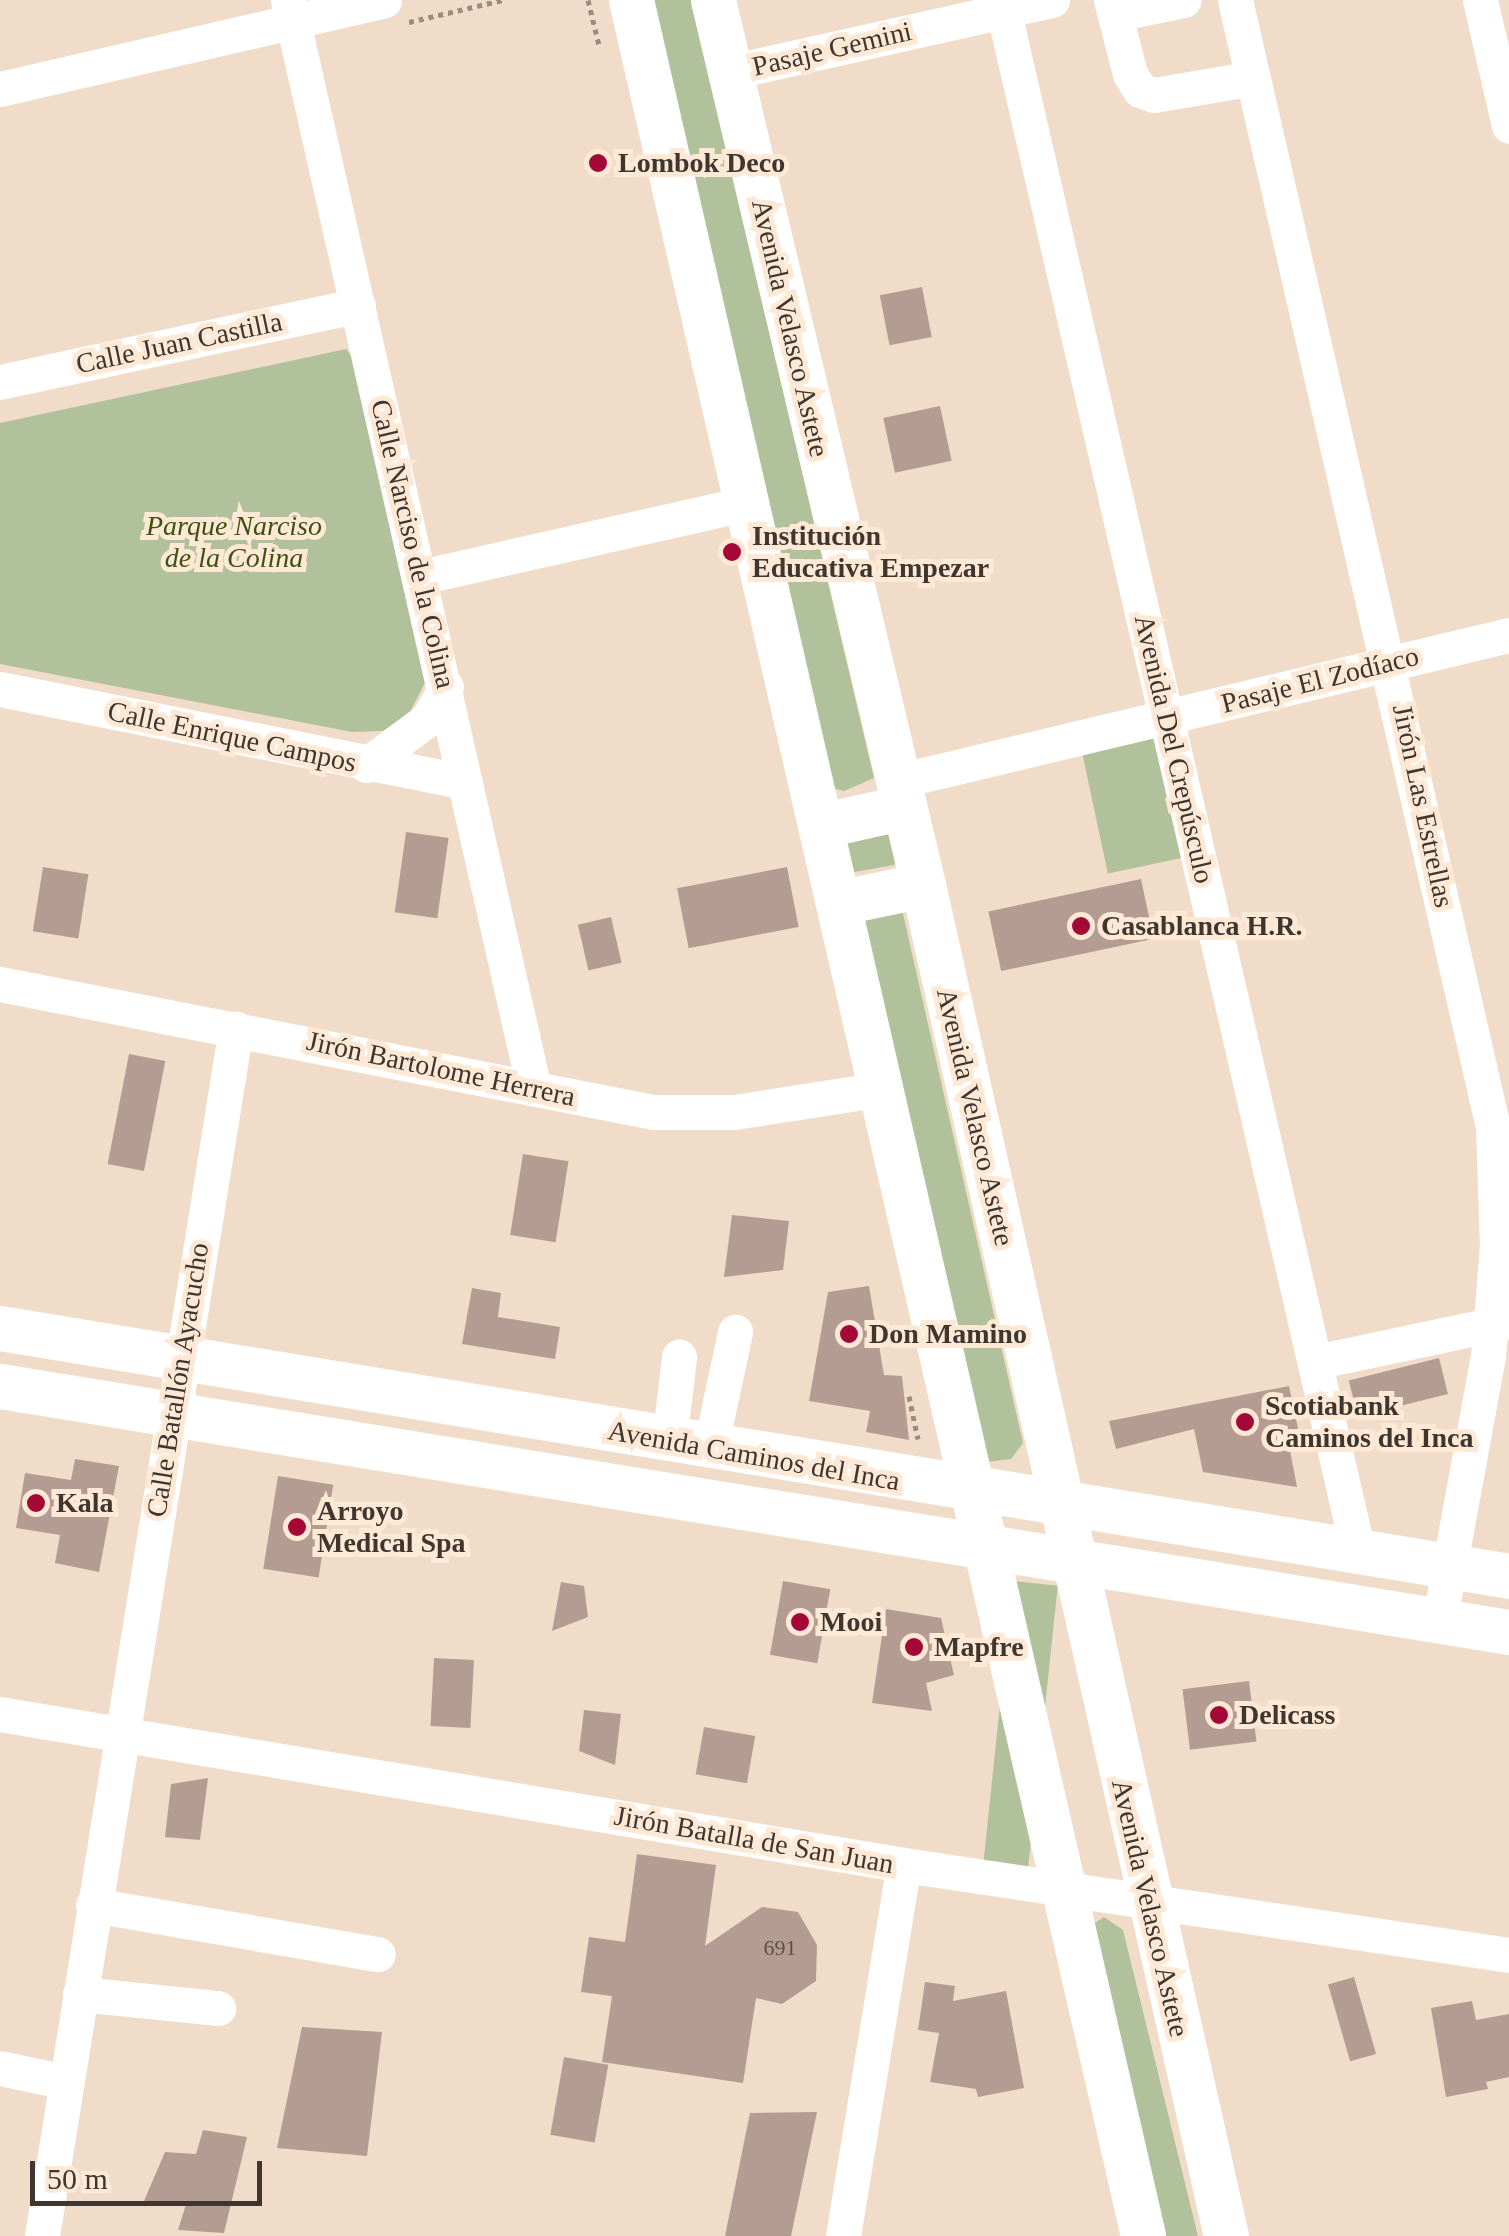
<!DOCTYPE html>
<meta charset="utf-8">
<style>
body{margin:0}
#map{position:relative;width:1509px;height:2236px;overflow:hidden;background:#f1dcc9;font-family:"Times New Roman",serif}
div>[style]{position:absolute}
.green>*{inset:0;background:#b1c19b;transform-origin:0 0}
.building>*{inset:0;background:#b59c92;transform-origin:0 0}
.path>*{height:5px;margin-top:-2.5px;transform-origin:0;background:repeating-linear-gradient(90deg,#9b8c7e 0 5px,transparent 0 10px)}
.minor>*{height:35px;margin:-17.5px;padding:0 17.5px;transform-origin:17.5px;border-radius:17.5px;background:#fff}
.major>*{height:45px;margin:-22.5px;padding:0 22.5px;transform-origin:22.5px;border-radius:22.5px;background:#fff}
.dots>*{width:28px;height:28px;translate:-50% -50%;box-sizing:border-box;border:5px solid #fee9d6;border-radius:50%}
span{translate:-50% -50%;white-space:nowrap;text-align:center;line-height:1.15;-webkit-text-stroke:10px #fee9d6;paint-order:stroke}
.number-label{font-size:22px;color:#5c5048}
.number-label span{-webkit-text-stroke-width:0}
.street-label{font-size:28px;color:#3f362f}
.poi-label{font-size:28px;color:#3f362f;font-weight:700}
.left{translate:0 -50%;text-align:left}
.park-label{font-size:28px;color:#3d5210;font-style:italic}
.scale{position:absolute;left:30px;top:2161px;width:232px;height:45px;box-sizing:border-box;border:5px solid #3f362f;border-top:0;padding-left:12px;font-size:30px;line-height:35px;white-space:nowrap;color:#3f362f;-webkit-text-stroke:8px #fee9d6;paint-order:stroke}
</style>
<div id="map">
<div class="green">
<i style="clip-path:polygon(645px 0,691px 0,874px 778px,844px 791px,832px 788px)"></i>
<i style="clip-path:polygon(346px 349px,366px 374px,431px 671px,409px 714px,383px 731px,352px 732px,0 664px,0 423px)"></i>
<i style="left:1163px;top:729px;width:130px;height:84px;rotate:78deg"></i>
<i style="clip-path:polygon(886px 821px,898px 857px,894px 865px,849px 873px,838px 838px)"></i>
<i style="clip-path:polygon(901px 905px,1023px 1443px,1011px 1459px,987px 1462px,857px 915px)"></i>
<i style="left:1013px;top:1581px;width:45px;height:283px;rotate:6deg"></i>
<i style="clip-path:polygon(1104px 1917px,1123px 1930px,1198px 2236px,1157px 2236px,1084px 1930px)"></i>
</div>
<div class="building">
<i style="left:922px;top:287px;width:51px;height:43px;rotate:79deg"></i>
<i style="left:940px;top:406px;width:56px;height:58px;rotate:78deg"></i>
<i style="left:406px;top:832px;width:43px;height:81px;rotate:8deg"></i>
<i style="left:43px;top:867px;width:46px;height:65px;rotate:9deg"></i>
<i style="left:787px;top:867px;width:61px;height:112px;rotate:79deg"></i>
<i style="left:1141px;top:879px;width:61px;height:156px;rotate:78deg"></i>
<i style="left:611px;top:917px;width:47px;height:34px;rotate:77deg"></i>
<i style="left:129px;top:1054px;width:37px;height:112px;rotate:11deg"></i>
<i style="left:523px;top:1154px;width:46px;height:82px;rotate:9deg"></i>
<i style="clip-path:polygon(732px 1215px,789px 1221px,783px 1270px,724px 1277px)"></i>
<i style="clip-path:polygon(869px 1286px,884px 1375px,902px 1376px,909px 1440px,866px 1432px,870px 1411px,809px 1401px,828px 1292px)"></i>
<i style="clip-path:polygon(472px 1288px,501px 1293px,498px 1317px,560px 1327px,555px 1359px,462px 1344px)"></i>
<i style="left:1439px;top:1358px;width:37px;height:93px;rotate:76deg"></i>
<i style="clip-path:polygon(1289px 1386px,1300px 1438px,1288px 1440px,1297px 1487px,1203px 1472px,1194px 1429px,1116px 1449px,1109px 1421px)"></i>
<i style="clip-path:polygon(75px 1459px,119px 1466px,99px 1572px,55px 1563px,60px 1535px,16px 1528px,25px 1473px,71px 1480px)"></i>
<i style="left:278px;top:1476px;width:56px;height:94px;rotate:9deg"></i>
<i style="left:783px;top:1581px;width:48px;height:75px;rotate:10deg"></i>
<i style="clip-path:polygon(561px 1582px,584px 1586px,588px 1617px,552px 1631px)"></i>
<i style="clip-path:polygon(886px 1609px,941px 1618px,954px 1675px,926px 1683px,932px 1711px,872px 1703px)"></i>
<i style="left:434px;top:1658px;width:40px;height:68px;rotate:3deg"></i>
<i style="left:1249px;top:1681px;width:61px;height:67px;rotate:83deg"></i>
<i style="clip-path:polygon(584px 1710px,621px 1714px,615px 1765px,579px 1751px)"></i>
<i style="left:704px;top:1727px;width:52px;height:48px;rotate:10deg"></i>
<i style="clip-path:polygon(208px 1778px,200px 1840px,165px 1837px,171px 1784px)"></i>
<i style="clip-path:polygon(637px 1854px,716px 1865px,705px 1946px,762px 1907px,798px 1912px,817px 1945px,816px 1981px,782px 2004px,756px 1998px,743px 2083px,602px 2062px,612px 1996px,581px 1992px,589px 1937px,625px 1942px)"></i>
<i style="left:1354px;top:1977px;width:80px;height:27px;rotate:74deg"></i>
<i style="clip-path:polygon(925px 1982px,955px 1986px,953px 2001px,1006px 1991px,1024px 2088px,978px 2097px,976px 2089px,930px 2082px,939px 2033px,918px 2030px)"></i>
<i style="clip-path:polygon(1472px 2001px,1476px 2020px,1509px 2014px,1509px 2077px,1486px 2082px,1488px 2089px,1446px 2097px,1431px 2008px)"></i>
<i style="clip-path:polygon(302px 2027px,382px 2032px,367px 2156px,277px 2148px)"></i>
<i style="left:564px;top:2057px;width:45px;height:79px;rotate:10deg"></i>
<i style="clip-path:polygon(817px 2112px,791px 2236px,725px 2236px,750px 2113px)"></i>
<i style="clip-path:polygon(203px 2130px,247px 2137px,224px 2233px,178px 2230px,187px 2201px,144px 2201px,165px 2152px,196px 2154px)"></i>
</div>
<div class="path">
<i style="left:588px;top:0;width:46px;rotate:76.3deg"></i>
<i style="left:409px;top:22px;width:97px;rotate:-13.2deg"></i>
<i style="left:909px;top:1396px;width:44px;rotate:78.2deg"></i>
</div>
<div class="minor">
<i style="left:288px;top:0;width:1116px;rotate:77.27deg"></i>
<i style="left:1001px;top:0;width:1597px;rotate:77.04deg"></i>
<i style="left:1111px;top:0;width:76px;rotate:75.6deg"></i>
<i style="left:1130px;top:74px;width:19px;rotate:58deg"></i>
<i style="left:1140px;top:90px;width:15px;rotate:20deg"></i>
<i style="left:1154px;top:95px;width:100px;rotate:-9.7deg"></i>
<i style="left:1235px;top:0;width:1156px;rotate:77.11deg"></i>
<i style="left:1493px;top:1127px;width:118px;rotate:88.1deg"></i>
<i style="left:1497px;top:1245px;width:111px;rotate:94.6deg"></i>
<i style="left:1488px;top:1356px;width:270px;rotate:100.4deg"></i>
<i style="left:1480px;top:0;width:129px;rotate:77deg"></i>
<i style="left:1115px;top:14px;width:70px;rotate:-11.5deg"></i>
<i style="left:730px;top:72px;width:330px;rotate:-12.6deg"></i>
<i style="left:0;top:89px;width:394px;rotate:-13deg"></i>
<i style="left:0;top:382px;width:366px;rotate:-12.1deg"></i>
<i style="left:420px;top:577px;width:336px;rotate:-12.7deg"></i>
<i style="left:0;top:689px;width:474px;rotate:11.3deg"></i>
<i style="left:366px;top:765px;width:77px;rotate:-36.6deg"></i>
<i style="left:428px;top:719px;width:37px;rotate:-61deg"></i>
<i style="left:898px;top:781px;width:628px;rotate:-13.44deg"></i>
<i style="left:0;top:984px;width:665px;rotate:11.09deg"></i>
<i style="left:653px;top:1112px;width:81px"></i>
<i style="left:734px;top:1112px;width:151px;rotate:-8.8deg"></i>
<i style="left:1315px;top:1362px;width:198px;rotate:-11.9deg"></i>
<i style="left:669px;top:1442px;width:86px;rotate:-83.3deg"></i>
<i style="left:710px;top:1449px;width:120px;rotate:-77.9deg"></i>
<i style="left:0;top:1714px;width:917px;rotate:9.48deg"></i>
<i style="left:904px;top:1865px;width:612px;rotate:8.46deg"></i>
<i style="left:93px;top:1905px;width:289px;rotate:9.8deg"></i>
<i style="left:80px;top:1994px;width:139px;rotate:5.8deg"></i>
<i style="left:0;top:2068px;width:67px;rotate:12deg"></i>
<i style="left:42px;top:2236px;width:1223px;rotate:-80.88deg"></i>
<i style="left:843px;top:2236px;width:376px;rotate:-80.7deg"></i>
</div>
<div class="major">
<i style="left:631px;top:0;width:2294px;rotate:77.1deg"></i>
<i style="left:713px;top:0;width:910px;rotate:76.65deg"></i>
<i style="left:923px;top:885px;width:1385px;rotate:77.36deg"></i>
<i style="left:824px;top:825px;width:82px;rotate:-12.7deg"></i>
<i style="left:842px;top:902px;width:83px;rotate:-11.9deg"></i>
<i style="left:0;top:1328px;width:1529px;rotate:9.33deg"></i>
<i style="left:0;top:1386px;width:1529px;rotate:9.26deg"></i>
</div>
<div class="dots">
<i style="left:598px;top:163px;background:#a40836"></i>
<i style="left:732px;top:552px;background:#a40836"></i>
<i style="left:1081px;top:926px;background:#a40836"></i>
<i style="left:849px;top:1334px;background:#a40836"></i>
<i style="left:1245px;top:1422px;background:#a40836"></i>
<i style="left:36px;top:1503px;background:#a40836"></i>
<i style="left:297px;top:1527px;background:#a40836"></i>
<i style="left:800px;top:1622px;background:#a40836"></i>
<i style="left:914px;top:1647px;background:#a40836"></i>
<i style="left:1219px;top:1715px;background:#a40836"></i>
</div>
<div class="number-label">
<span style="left:780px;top:1948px">691</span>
</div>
<div class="street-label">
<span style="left:832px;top:49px;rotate:-13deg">Pasaje Gemini</span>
<span style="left:790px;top:328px;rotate:77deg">Avenida Velasco Astete</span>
<span style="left:179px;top:343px;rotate:-12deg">Calle Juan Castilla</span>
<span style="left:413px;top:544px;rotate:77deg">Calle Narciso de la Colina</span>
<span style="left:1320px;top:680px;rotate:-14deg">Pasaje El Zodíaco</span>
<span style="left:232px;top:737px;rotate:12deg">Calle Enrique Campos</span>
<span style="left:1174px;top:749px;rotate:77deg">Avenida Del Crepúsculo</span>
<span style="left:1423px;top:806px;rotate:78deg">Jirón Las Estrellas</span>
<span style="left:441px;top:1069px;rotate:12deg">Jirón Bartolome Herrera</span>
<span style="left:975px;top:1117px;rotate:77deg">Avenida Velasco Astete</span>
<span style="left:178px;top:1380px;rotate:-81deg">Calle Batallón Ayacucho</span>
<span style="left:754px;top:1456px;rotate:10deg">Avenida Caminos del Inca</span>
<span style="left:754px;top:1840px;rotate:10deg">Jirón Batalla de San Juan</span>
<span style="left:1150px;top:1908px;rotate:77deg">Avenida Velasco Astete</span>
</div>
<div class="poi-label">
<span class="left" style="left:618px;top:163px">Lombok Deco</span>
<span class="left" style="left:752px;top:552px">Institución<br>Educativa Empezar</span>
<span class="left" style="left:1101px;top:926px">Casablanca H.R.</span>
<span class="left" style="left:869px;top:1334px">Don Mamino</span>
<span class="left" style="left:1265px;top:1422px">Scotiabank<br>Caminos del Inca</span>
<span class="left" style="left:56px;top:1503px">Kala</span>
<span class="left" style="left:317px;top:1527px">Arroyo<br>Medical Spa</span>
<span class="left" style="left:820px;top:1622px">Mooi</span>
<span class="left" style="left:934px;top:1647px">Mapfre</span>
<span class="left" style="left:1239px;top:1715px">Delicass</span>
</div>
<div class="park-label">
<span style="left:234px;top:542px">Parque Narciso<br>de la Colina</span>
</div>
<div class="scale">50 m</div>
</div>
